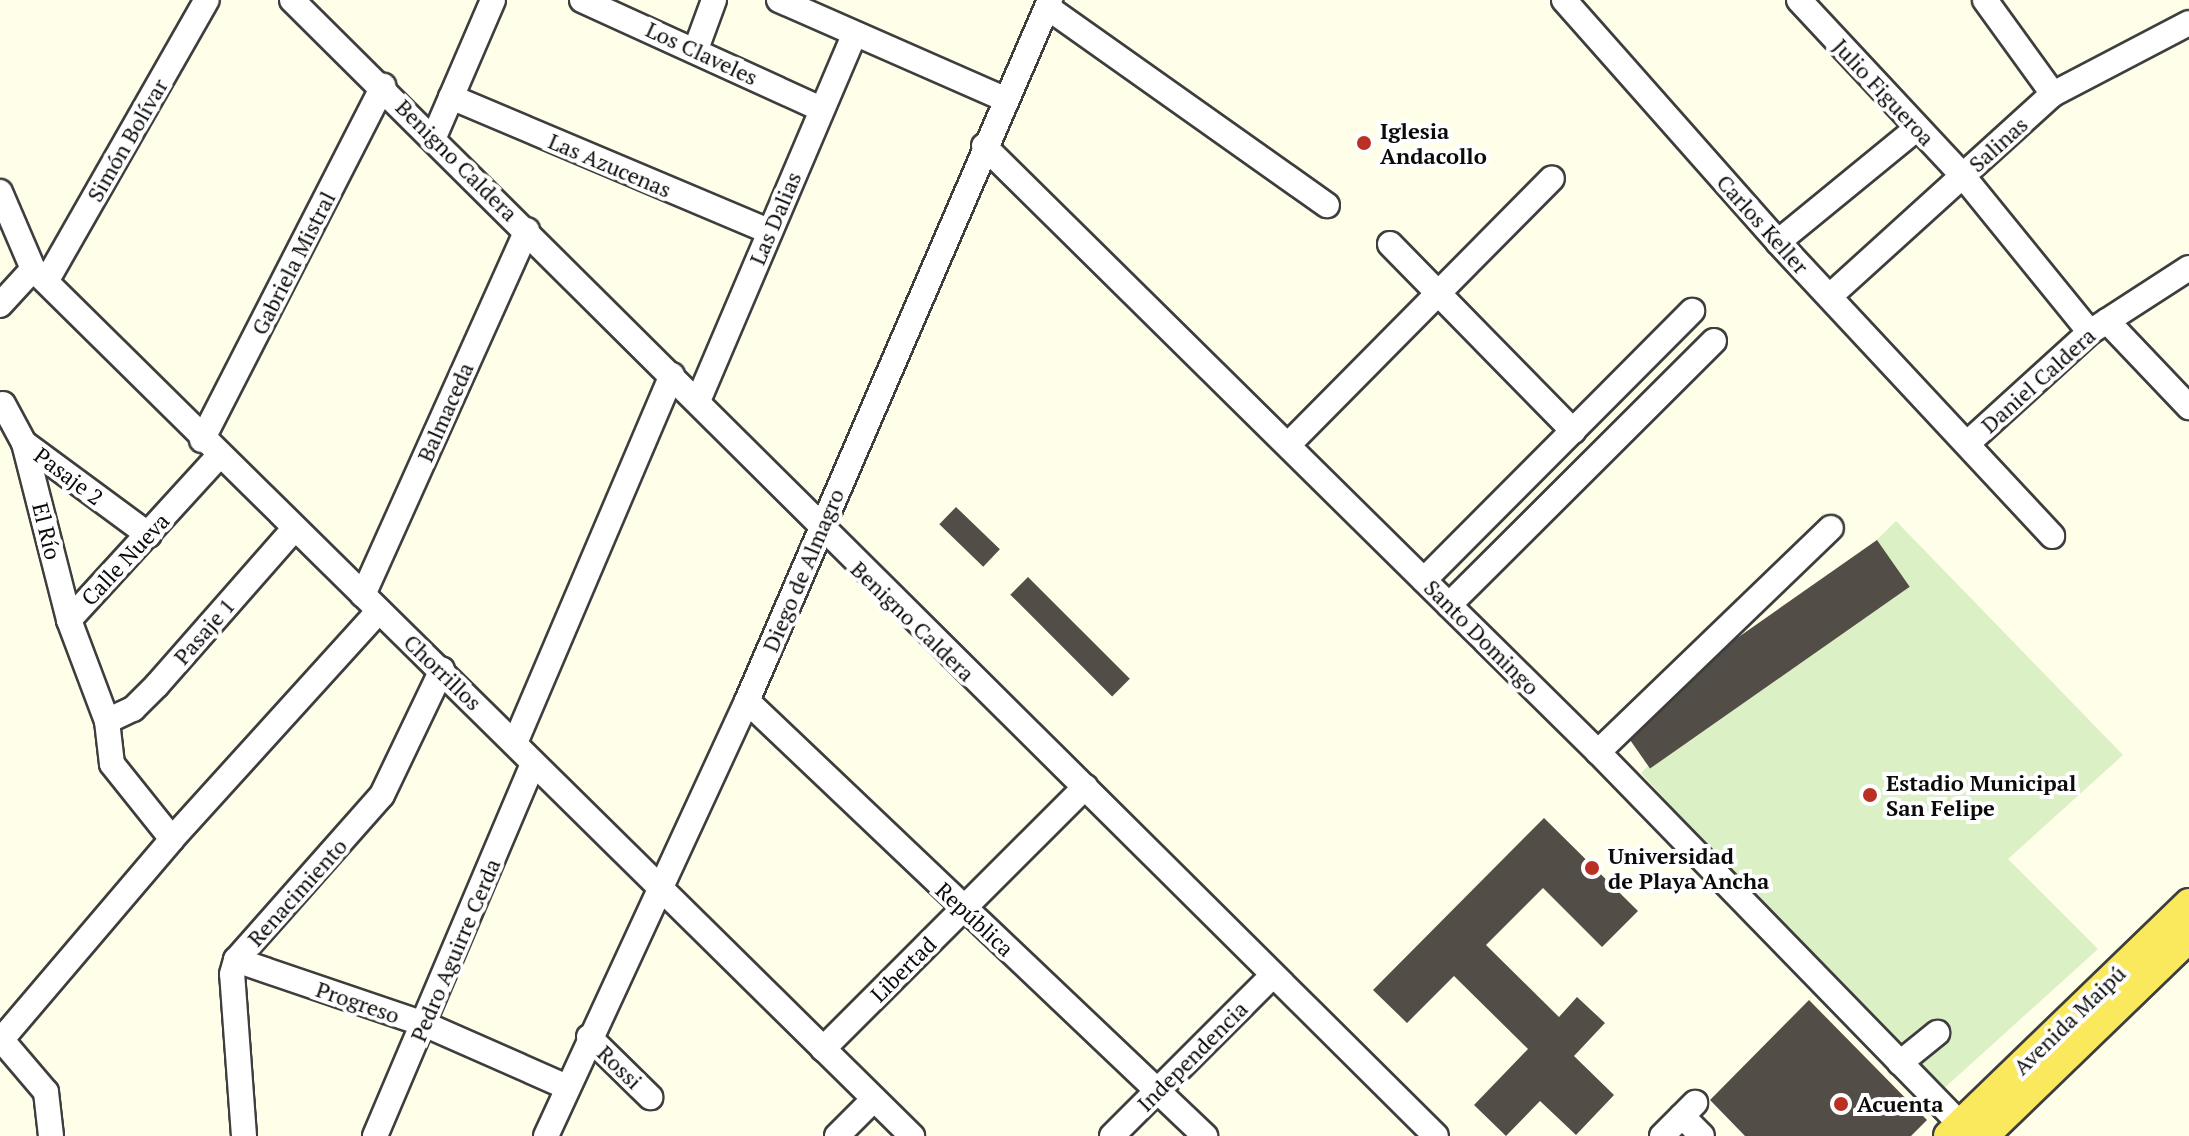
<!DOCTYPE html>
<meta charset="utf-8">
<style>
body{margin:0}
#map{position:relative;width:2189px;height:1136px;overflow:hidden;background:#fffee8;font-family:"PT Serif",serif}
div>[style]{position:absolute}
.pitch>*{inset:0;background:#dbf0c4}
.building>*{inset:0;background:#534d47;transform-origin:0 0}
.roads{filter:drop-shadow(2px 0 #3e3e3e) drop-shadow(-2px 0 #3e3e3e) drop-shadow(0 2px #3e3e3e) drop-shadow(0 -2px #3e3e3e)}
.minor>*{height:24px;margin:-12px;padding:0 12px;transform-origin:12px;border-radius:12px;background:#fff}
.major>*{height:30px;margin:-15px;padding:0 15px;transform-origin:15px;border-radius:15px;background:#fae95d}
.dots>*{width:22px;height:22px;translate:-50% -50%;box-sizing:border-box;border:4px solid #fff;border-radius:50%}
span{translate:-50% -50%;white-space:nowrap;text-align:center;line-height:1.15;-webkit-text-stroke:8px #fff;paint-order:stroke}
.street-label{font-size:22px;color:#0b0b0b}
.poi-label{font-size:22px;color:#0b0b0b;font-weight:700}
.left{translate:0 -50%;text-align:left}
</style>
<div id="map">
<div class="pitch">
<i style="clip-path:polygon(1896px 521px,2123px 755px,2008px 859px,2098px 949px,1941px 1091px,1671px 824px,1680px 816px,1641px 773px)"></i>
</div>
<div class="building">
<i style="left:956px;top:507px;width:61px;height:24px;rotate:44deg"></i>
<i style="left:1877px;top:540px;width:57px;height:317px;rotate:55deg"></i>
<i style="left:1028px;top:577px;width:144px;height:25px;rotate:45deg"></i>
<i style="clip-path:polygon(1544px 818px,1638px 911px,1602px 947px,1543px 888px,1486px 945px,1559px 1017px,1577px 997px,1605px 1023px,1574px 1056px,1614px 1095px,1576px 1135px,1540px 1101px,1506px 1136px,1474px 1105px,1528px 1049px,1454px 976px,1407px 1023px,1373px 990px)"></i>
<i style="clip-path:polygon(1809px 1000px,1927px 1120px,1911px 1136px,1745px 1136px,1710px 1100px)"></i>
</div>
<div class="roads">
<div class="minor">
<i style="left:292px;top:0;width:1612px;rotate:44.8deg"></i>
<i style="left:582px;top:0;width:263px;rotate:24.5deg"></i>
<i style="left:779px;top:0;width:246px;rotate:23.7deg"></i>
<i style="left:1564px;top:0;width:323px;rotate:48.5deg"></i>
<i style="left:1778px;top:242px;width:402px;rotate:47deg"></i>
<i style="left:1799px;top:0;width:241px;rotate:47deg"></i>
<i style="left:1963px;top:176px;width:201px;rotate:50.9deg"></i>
<i style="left:1985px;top:0;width:116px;rotate:54.1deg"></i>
<i style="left:1047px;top:7px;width:343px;rotate:35.3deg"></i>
<i style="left:696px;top:49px;width:52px;rotate:-69.8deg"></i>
<i style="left:451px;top:97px;width:346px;rotate:22.9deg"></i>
<i style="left:434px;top:137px;width:149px;rotate:-66.7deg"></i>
<i style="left:984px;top:146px;width:863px;rotate:44.62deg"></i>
<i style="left:1598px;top:752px;width:536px;rotate:45.76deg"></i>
<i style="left:0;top:192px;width:84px;rotate:66.8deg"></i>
<i style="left:33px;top:269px;width:1235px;rotate:44.61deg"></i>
<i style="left:1778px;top:242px;width:178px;rotate:-39.3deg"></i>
<i style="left:1390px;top:244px;width:262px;rotate:45.6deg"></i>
<i style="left:47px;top:280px;width:322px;rotate:-60.3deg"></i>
<i style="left:1830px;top:296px;width:301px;rotate:-42.2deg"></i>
<i style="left:2053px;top:94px;width:153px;rotate:-27.6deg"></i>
<i style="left:0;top:305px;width:49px;rotate:-47.5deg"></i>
<i style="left:2107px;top:321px;width:119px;rotate:46.4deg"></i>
<i style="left:698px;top:401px;width:398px;rotate:-66.9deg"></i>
<i style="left:3px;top:404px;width:44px;rotate:61.7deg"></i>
<i style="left:24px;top:443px;width:155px;rotate:36.4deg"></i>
<i style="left:202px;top:440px;width:398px;rotate:-62.9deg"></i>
<i style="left:1969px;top:442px;width:164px;rotate:-42.3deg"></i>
<i style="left:2090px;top:332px;width:118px;rotate:-32.9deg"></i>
<i style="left:24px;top:443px;width:183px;rotate:75.7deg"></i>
<i style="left:69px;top:620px;width:108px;rotate:69.4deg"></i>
<i style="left:107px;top:721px;width:43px;rotate:83.4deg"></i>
<i style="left:112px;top:764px;width:96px;rotate:51.3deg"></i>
<i style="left:1288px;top:445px;width:375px;rotate:-45.3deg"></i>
<i style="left:1424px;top:580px;width:380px;rotate:-45.1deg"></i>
<i style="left:363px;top:595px;width:400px;rotate:-65.8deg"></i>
<i style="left:1449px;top:605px;width:374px;rotate:-44.9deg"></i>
<i style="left:69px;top:620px;width:221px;rotate:-47.6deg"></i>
<i style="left:747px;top:701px;width:632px;rotate:43.52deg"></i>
<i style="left:107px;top:721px;width:29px;rotate:-25deg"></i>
<i style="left:133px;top:709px;width:34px;rotate:-45deg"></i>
<i style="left:157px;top:685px;width:206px;rotate:-48.7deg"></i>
<i style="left:515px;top:743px;width:400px;rotate:-66.9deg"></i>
<i style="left:1598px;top:752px;width:323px;rotate:-43.9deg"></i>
<i style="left:236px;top:960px;width:199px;rotate:18.8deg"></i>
<i style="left:424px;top:1024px;width:156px;rotate:23.8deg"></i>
<i style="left:589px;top:1037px;width:86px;rotate:44.5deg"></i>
<i style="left:0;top:1038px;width:71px;rotate:49.6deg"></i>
<i style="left:46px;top:1092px;width:44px;rotate:83.5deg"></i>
<i style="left:2px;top:1039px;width:262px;rotate:-49.6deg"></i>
<i style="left:172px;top:839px;width:308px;rotate:-47.8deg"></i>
<i style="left:823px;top:1049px;width:371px;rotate:-45deg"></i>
<i style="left:1900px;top:1063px;width:48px;rotate:-39deg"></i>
<i style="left:1682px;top:1116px;width:28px;rotate:45deg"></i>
<i style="left:244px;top:1136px;width:162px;rotate:-94.2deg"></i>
<i style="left:232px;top:974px;width:15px;rotate:-74deg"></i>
<i style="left:236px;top:960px;width:220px;rotate:-48.5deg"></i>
<i style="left:382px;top:795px;width:139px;rotate:-64.4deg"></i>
<i style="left:375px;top:1136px;width:404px;rotate:-67deg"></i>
<i style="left:546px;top:1136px;width:479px;rotate:-65.2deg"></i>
<i style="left:747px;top:701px;width:764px;rotate:-66.62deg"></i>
<i style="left:837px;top:1136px;width:52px;rotate:-45deg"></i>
<i style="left:1112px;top:1136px;width:226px;rotate:-45deg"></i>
<i style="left:1662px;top:1136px;width:47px;rotate:-45deg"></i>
</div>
<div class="major">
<i style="left:1949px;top:1136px;width:334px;rotate:-44deg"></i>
<i style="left:1983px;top:1136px;width:286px;rotate:-44deg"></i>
</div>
</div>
<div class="dots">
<i style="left:1364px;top:143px;background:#ba3023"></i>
<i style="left:1870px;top:795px;background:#ba3023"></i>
<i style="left:1592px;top:868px;background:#ba3023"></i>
<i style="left:1841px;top:1104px;background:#ba3023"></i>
</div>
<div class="street-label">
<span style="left:702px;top:53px;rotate:25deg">Los Claveles</span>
<span style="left:1884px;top:92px;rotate:47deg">Julio Figueroa</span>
<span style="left:127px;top:140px;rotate:-60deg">Simón Bolívar</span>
<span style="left:1998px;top:144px;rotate:-42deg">Salinas</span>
<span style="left:457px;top:160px;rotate:45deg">Benigno Caldera</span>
<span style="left:610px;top:165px;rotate:23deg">Las Azucenas</span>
<span style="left:775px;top:218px;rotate:-67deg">Las Dalias</span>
<span style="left:1763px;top:224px;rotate:48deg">Carlos Keller</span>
<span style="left:293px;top:263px;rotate:-63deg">Gabriela Mistral</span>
<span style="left:2038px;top:380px;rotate:-42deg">Daniel Caldera</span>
<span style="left:445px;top:412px;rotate:-66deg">Balmaceda</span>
<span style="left:69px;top:476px;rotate:37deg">Pasaje 2</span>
<span style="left:47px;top:531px;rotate:76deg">El Río</span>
<span style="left:125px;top:559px;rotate:-47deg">Calle Nueva</span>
<span style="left:803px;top:570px;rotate:-67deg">Diego de Almagro</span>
<span style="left:913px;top:621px;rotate:44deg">Benigno Caldera</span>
<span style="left:204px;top:631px;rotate:-49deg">Pasaje 1</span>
<span style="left:1482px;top:637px;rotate:45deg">Santo Domingo</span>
<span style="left:443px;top:672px;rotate:44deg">Chorrillos</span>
<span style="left:297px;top:892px;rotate:-48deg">Renacimiento</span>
<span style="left:975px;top:919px;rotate:43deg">República</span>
<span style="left:455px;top:950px;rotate:-67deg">Pedro Aguirre Cerda</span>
<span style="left:903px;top:969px;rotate:-45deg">Libertad</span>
<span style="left:358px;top:1002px;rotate:19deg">Progreso</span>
<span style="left:2069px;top:1020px;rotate:-44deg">Avenida Maipú</span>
<span style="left:1192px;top:1056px;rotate:-45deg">Independencia</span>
<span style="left:620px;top:1067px;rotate:44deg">Rossi</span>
</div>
<div class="poi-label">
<span class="left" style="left:1380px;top:143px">Iglesia<br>Andacollo</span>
<span class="left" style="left:1886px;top:795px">Estadio Municipal<br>San Felipe</span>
<span class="left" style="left:1608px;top:868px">Universidad<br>de Playa Ancha</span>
<span class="left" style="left:1857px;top:1104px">Acuenta</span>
</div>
</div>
